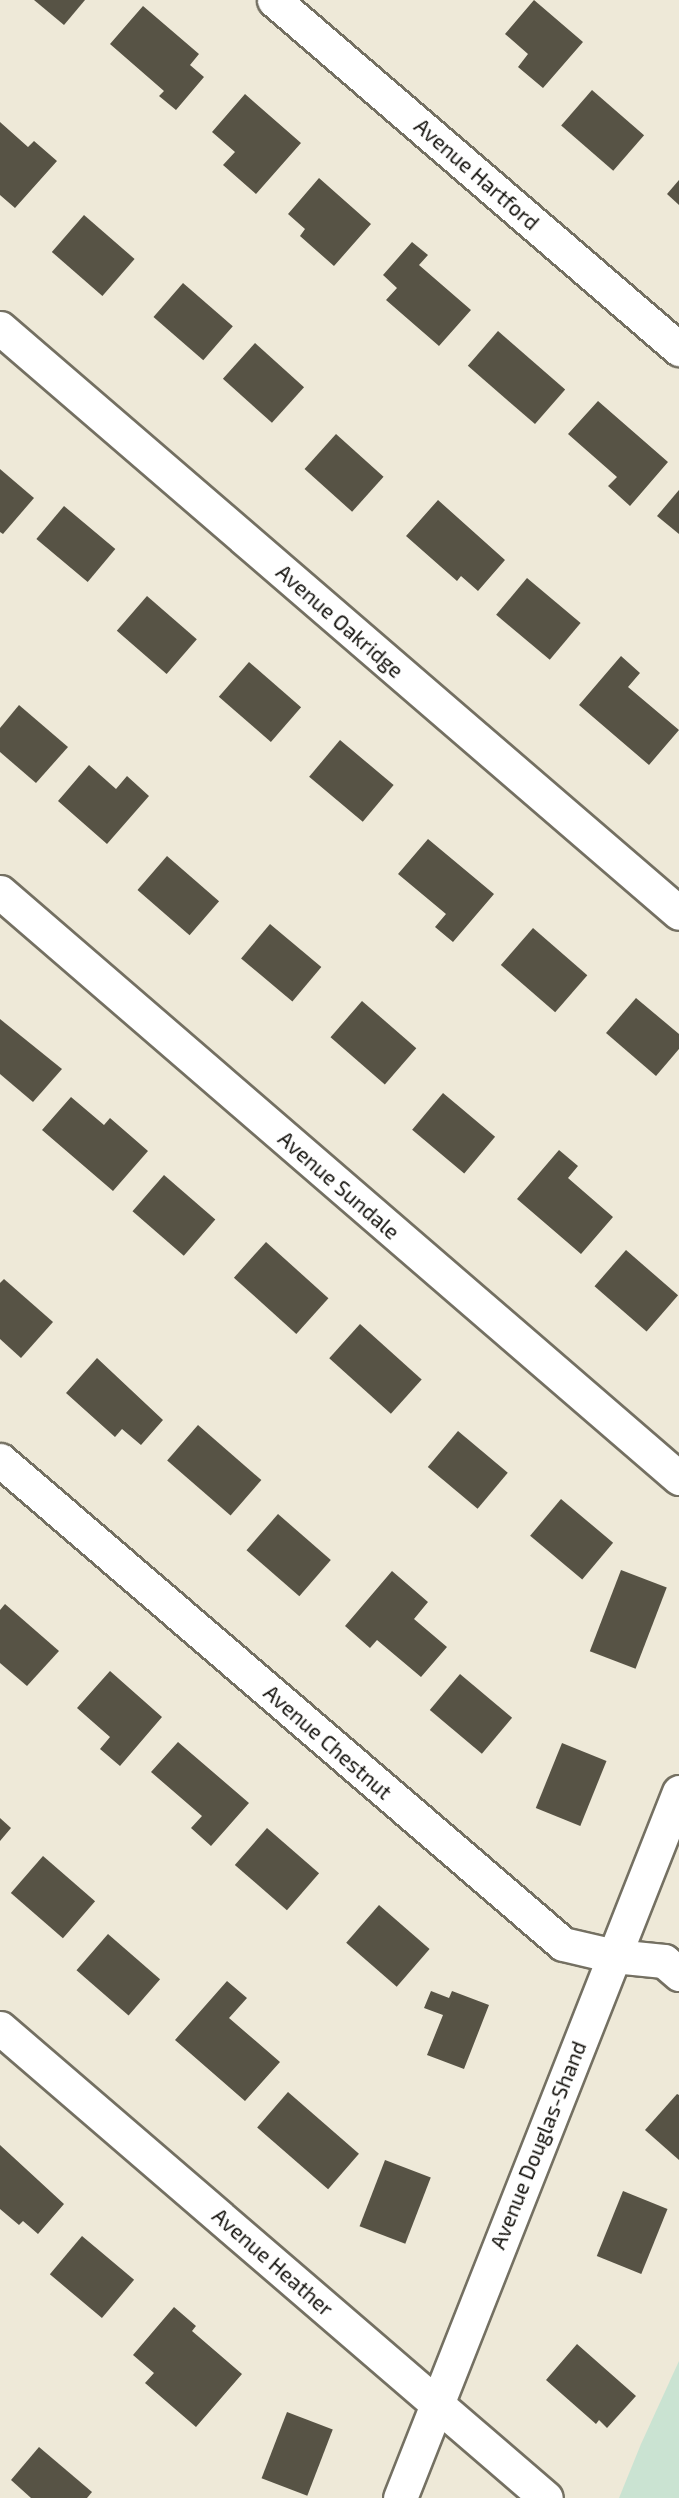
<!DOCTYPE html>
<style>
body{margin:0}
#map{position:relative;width:679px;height:2498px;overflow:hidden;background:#eee9d8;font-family:"Exo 2",sans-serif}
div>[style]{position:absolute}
.green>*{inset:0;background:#cae3d2}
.building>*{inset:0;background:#575345;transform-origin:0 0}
.roads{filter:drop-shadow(2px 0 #747062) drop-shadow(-2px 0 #747062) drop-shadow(0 2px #747062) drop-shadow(0 -2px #747062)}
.minor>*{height:33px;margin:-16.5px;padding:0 16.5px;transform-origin:16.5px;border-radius:16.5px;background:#fff}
span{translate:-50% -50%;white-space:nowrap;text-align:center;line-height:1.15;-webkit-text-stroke:6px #fff;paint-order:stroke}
.street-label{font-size:21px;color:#13110c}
</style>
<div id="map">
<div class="green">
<i style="clip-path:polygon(679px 2361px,679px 2498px,619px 2498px,641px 2444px)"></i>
</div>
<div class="building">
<i style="clip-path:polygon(34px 0,85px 0,64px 25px)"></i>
<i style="clip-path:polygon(534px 0,583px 42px,543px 88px,518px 67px,528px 54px,505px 34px)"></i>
<i style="clip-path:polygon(143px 6px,199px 54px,190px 65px,204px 77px,176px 110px,159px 96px,164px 91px,110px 44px)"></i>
<i style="left:592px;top:90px;width:69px;height:47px;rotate:41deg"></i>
<i style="clip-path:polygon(245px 94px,301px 143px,256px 194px,223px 165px,235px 152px,212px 132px)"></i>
<i style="clip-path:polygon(0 122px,28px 147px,34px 141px,57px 161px,15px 208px,0 195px)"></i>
<i style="clip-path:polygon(319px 178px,371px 224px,334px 266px,300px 236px,305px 229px,288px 214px)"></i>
<i style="clip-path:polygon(679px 180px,679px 205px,667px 194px)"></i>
<i style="left:84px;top:215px;width:67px;height:49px;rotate:41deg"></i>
<i style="clip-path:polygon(412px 242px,428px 255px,419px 265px,471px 310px,439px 346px,386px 300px,397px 288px,383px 275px)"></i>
<i style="left:183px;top:283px;width:66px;height:45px;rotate:41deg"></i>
<i style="left:498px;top:331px;width:89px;height:46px;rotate:41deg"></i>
<i style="left:255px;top:343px;width:66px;height:48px;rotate:42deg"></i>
<i style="clip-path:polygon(598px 401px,668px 462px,630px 506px,608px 486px,617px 477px,568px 434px)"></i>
<i style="left:336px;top:434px;width:64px;height:47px;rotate:42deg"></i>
<i style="clip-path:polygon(0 469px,34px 498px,3px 534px,0 532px)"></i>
<i style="clip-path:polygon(679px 490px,679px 534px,657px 516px)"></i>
<i style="clip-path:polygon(438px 500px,505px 560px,478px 591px,461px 576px,457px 581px,406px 536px)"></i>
<i style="left:64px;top:506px;width:67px;height:43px;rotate:40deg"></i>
<i style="left:527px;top:578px;width:70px;height:48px;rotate:40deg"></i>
<i style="left:147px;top:596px;width:66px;height:46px;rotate:41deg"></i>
<i style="clip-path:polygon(621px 656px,640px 673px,628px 687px,679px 730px,649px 765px,579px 705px)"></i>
<i style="left:249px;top:662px;width:69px;height:46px;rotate:41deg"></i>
<i style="clip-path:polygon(19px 705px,68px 747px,36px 783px,0 752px,0 728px)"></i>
<i style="left:340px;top:740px;width:70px;height:48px;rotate:40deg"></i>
<i style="clip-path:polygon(89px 765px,116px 789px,127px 776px,149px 796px,107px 844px,58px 801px)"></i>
<i style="clip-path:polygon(428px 839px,494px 894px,453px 942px,435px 927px,446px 914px,398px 874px)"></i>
<i style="left:167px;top:856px;width:69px;height:45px;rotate:41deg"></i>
<i style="left:270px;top:924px;width:67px;height:45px;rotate:40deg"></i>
<i style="left:533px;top:928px;width:72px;height:49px;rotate:41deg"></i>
<i style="clip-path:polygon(636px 998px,679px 1034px,679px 1049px,656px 1076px,606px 1033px)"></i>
<i style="left:362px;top:1001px;width:72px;height:48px;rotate:41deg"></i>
<i style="clip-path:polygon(0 1019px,62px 1069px,33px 1102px,0 1074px)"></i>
<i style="left:443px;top:1093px;width:68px;height:48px;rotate:40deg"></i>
<i style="clip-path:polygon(71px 1097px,104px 1125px,110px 1118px,148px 1151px,113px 1191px,42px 1130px)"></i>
<i style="clip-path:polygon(559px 1150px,578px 1166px,568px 1178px,613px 1217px,581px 1254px,517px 1199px)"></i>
<i style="left:164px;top:1175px;width:68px;height:48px;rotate:41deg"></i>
<i style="left:266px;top:1242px;width:84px;height:48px;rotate:42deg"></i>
<i style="left:626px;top:1250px;width:69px;height:48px;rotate:41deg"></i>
<i style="clip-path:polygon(4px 1279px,53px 1322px,21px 1358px,0 1339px,0 1283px)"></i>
<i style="left:360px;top:1324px;width:83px;height:46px;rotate:42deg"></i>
<i style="clip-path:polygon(97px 1358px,163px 1420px,141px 1445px,122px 1429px,115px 1437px,66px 1393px)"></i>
<i style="left:198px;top:1425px;width:84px;height:47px;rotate:41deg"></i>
<i style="left:458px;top:1431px;width:65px;height:47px;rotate:40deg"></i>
<i style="left:561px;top:1499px;width:68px;height:48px;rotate:40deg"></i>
<i style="left:278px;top:1514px;width:70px;height:48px;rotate:41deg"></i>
<i style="left:621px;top:1570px;width:49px;height:87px;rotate:21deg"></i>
<i style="clip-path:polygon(392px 1571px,428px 1602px,414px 1619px,447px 1647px,421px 1677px,377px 1640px,370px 1648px,345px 1626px)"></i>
<i style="clip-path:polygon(5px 1604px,59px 1651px,27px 1686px,0 1663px,0 1610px)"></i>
<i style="clip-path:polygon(110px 1671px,162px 1717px,120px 1766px,100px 1749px,110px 1737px,77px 1708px)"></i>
<i style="left:460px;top:1674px;width:68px;height:47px;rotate:40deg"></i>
<i style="clip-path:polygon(178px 1742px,249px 1803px,211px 1846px,191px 1828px,202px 1816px,151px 1772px)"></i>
<i style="left:562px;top:1743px;width:48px;height:70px;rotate:22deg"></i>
<i style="clip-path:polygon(0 1818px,11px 1828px,0 1841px)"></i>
<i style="left:267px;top:1828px;width:69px;height:49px;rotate:41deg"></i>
<i style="left:43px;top:1856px;width:69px;height:49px;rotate:41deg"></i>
<i style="left:379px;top:1905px;width:67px;height:50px;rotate:41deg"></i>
<i style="left:108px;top:1934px;width:69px;height:48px;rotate:41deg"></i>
<i style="clip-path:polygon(227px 1981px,247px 1998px,229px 2018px,280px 2062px,245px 2101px,175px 2040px)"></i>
<i style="clip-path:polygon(431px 1991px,449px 1998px,452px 1991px,489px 2005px,464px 2069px,427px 2055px,443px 2015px,424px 2008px)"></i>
<i style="left:288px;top:2092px;width:94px;height:47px;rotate:41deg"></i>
<i style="clip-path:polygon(677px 2094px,679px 2095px,679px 2160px,645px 2130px)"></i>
<i style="clip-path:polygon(0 2145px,64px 2204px,38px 2234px,23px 2221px,19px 2225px,0 2209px)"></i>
<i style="left:385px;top:2160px;width:49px;height:71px;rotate:21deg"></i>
<i style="left:623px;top:2191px;width:48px;height:70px;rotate:22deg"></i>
<i style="left:82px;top:2236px;width:68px;height:50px;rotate:40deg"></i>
<i style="clip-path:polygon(174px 2307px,196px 2326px,192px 2331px,242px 2374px,196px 2427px,145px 2383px,154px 2373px,133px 2355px)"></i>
<i style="clip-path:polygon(577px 2344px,636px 2396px,607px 2428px,599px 2420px,596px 2424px,546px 2380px)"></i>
<i style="left:287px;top:2412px;width:49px;height:71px;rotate:21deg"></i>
<i style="clip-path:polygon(39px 2447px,92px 2492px,87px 2498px,31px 2498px,11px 2480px)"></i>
</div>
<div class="roads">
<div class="minor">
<i style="left:274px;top:0;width:535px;rotate:40.75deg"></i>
<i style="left:0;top:328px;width:896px;rotate:40.75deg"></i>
<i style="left:0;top:892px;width:897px;rotate:40.8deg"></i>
<i style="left:0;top:1460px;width:742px;rotate:40.68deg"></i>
<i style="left:563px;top:1944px;width:52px;rotate:13.2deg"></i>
<i style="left:614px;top:1956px;width:50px;rotate:5.7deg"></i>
<i style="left:664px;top:1961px;width:20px;rotate:41deg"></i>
<i style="left:0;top:2028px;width:720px;rotate:40.72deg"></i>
<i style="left:400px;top:2498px;width:759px;rotate:-68.44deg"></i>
</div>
</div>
<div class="street-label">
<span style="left:477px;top:174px;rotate:41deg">Avenue Hartford</span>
<span style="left:340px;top:621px;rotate:41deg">Avenue Oakridge</span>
<span style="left:339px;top:1185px;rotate:41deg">Avenue Sundale</span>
<span style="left:328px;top:1742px;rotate:41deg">Avenue Chestnut</span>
<span style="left:538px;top:2145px;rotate:-68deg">Avenue Douglas-Shand</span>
<span style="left:273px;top:2262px;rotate:41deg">Avenue Heather</span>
</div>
</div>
